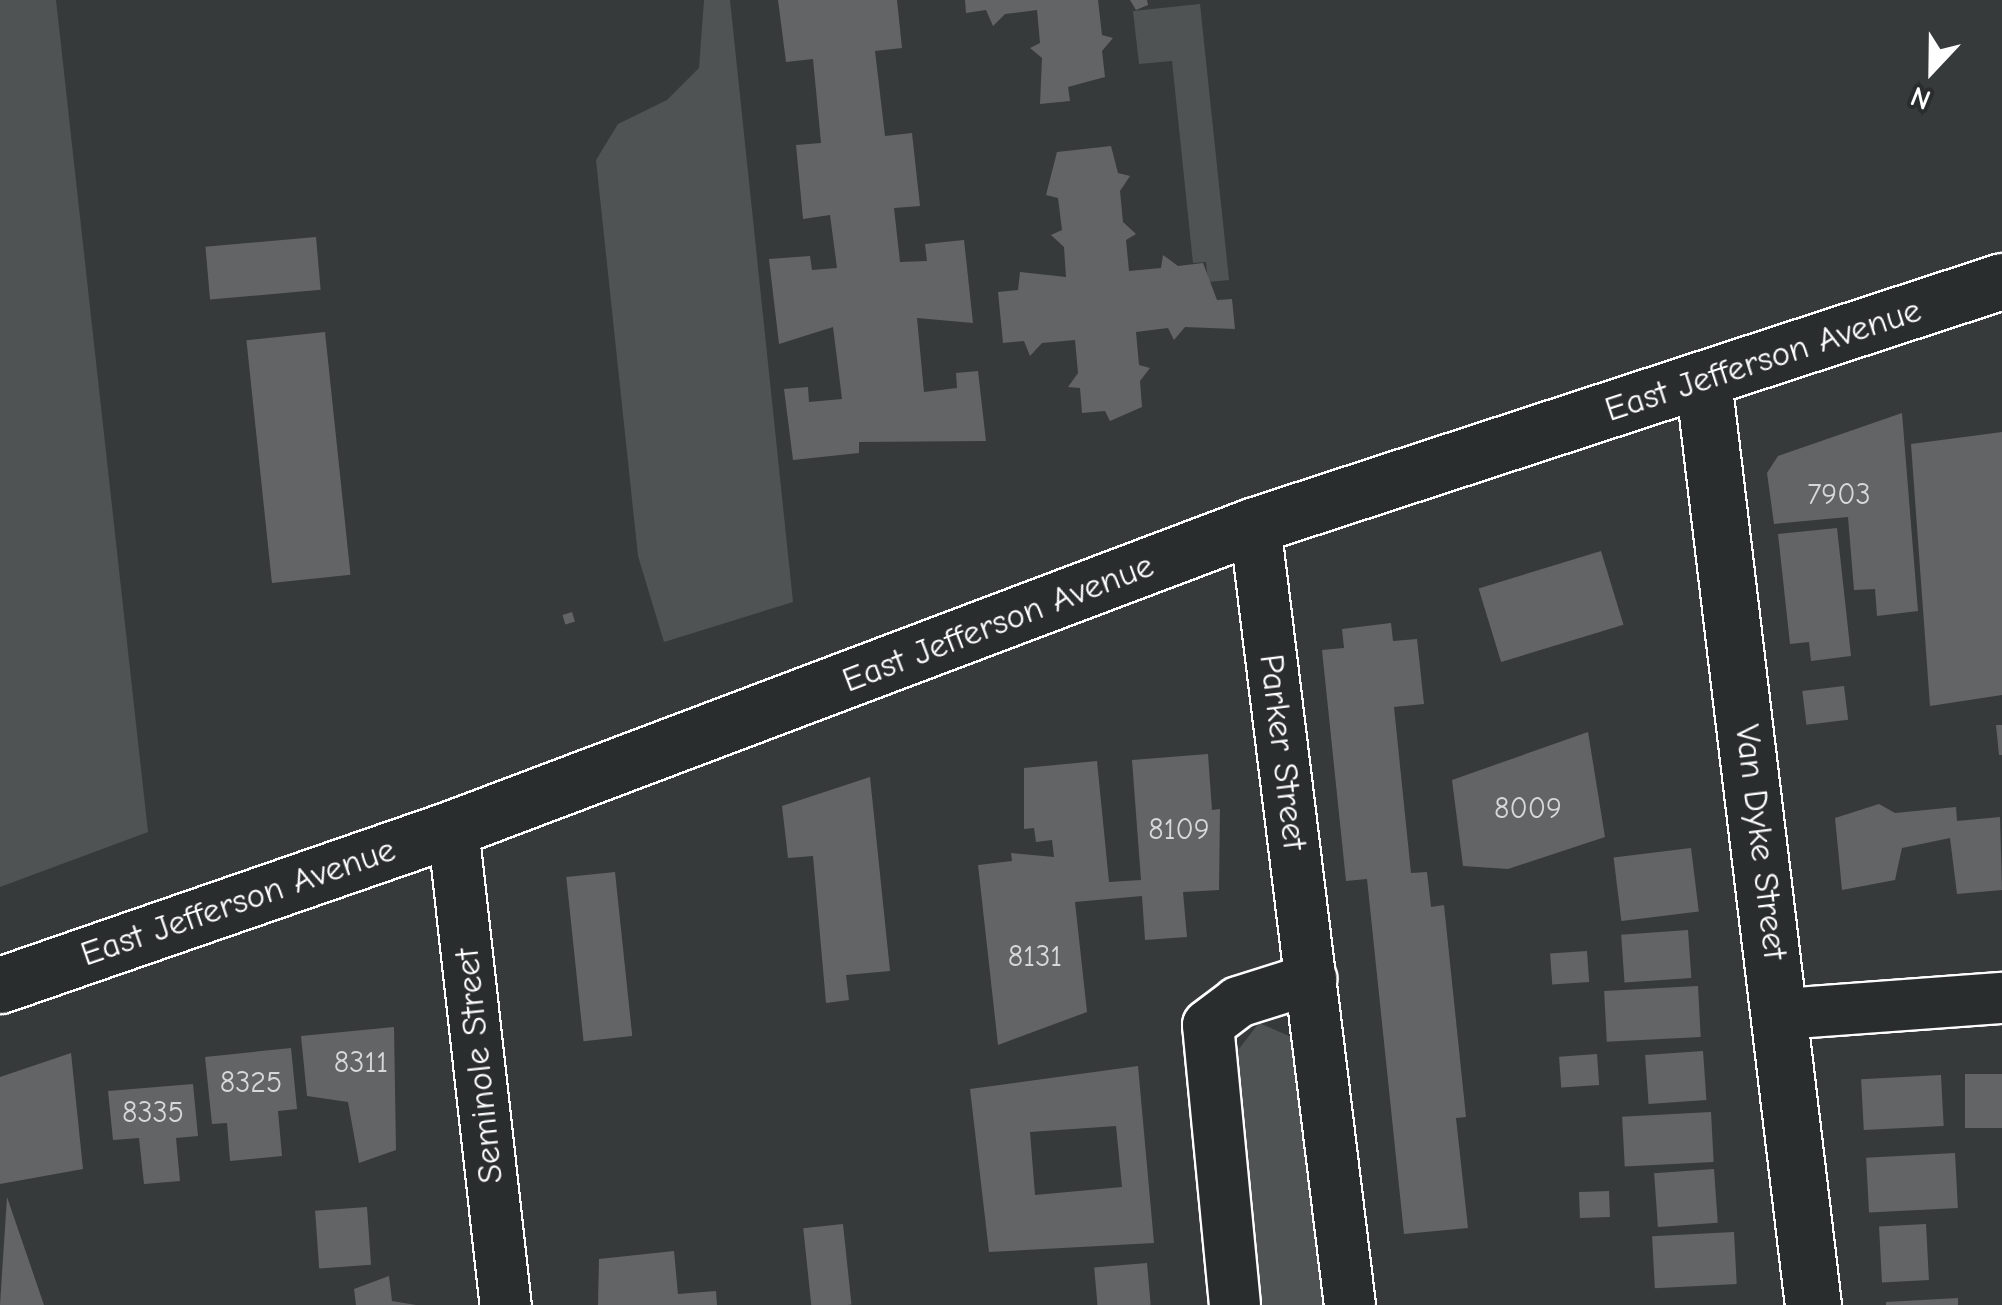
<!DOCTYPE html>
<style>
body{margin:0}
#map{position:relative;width:2002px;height:1305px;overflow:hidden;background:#373a3b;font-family:"Comic Neue",sans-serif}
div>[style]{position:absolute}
.green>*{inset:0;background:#505354}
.building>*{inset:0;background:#636465;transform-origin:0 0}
.roads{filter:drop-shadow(2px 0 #fff) drop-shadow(-2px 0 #fff) drop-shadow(0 2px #fff) drop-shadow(0 -2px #fff)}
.minor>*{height:50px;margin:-25px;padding:0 25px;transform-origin:25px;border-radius:25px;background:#2a2d2e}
.major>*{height:55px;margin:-27.5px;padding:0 27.5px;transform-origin:27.5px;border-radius:27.5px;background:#2a2d2e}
span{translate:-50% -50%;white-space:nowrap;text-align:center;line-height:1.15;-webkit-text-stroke:9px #2a2d2e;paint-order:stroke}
.number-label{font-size:30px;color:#d8d8d8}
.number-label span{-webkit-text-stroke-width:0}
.street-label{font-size:35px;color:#fff}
.north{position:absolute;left:1882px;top:20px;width:100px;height:100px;-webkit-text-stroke:8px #2a2d2e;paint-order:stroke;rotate:202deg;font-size:28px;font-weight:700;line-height:40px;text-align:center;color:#fff}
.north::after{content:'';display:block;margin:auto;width:35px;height:45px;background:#fff;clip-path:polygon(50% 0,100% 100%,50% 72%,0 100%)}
</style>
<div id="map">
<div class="green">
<i style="clip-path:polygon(0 0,56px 0,148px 832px,0 887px)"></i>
<i style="clip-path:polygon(704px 0,730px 0,793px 602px,664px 642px,638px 556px,596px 160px,618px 124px,667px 100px,699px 68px)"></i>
<i style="clip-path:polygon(1200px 4px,1229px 280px,1208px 282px,1206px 262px,1193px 263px,1172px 61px,1139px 64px,1133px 11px)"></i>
<i style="clip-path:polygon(1259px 1023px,1294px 1038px,1323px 1305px,1257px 1305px,1235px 1054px)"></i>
</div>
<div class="building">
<i style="clip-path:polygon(778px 0,897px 0,902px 48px,875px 51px,885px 136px,912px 133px,920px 206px,894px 208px,900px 262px,927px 261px,925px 244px,964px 240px,973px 323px,917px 318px,924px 392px,957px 388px,956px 373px,978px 371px,986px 441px,859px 442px,859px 453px,793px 460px,784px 389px,808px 387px,809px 402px,842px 399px,833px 327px,779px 344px,769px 259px,810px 256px,812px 270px,837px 268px,830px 215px,803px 219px,796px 145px,821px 143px,813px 59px,786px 62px)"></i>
<i style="clip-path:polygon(965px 0,1098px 0,1102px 35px,1113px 38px,1102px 51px,1105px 77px,1068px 87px,1070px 101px,1040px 104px,1042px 58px,1030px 48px,1040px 43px,1037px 10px,1005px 14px,993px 26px,986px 10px,966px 13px)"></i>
<i style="clip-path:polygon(1130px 0,1147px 0,1148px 5px,1136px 10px)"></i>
<i style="clip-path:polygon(1111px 146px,1118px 173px,1130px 176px,1120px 191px,1123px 222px,1136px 234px,1126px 240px,1129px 271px,1161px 268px,1163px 255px,1178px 266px,1203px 263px,1217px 300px,1232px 299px,1235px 329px,1185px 327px,1174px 340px,1168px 328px,1136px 332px,1139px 365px,1150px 368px,1140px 381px,1142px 407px,1110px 421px,1105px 411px,1082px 413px,1080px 388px,1068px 387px,1078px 373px,1075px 340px,1042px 343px,1030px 356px,1024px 341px,1003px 343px,998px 292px,1018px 290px,1020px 272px,1066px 277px,1064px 247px,1051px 235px,1062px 230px,1058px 198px,1046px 195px,1057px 152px)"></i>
<i style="left:316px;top:237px;width:53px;height:111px;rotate:85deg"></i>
<i style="left:325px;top:332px;width:244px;height:79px;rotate:84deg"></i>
<i style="clip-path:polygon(1902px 413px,1918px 611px,1877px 616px,1875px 589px,1854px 590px,1848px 517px,1774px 524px,1767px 473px,1778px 456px)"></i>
<i style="clip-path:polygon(2002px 432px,2002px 695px,1930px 706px,1911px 444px)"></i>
<i style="clip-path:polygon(1837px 528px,1851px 656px,1811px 661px,1809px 642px,1790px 644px,1778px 534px)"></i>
<i style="left:1601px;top:551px;width:77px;height:128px;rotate:73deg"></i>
<i style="left:572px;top:612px;width:10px;height:10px;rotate:73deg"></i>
<i style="clip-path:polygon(1391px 623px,1393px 641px,1417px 639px,1424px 704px,1394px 707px,1411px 873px,1427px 872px,1431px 907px,1444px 905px,1466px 1117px,1456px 1118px,1468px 1228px,1404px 1234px,1367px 879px,1346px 881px,1322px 650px,1344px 648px,1342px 629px)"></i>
<i style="left:1844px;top:686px;width:34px;height:42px;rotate:83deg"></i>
<i style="clip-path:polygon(1996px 725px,2002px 725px,2002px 755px,1999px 755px)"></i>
<i style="clip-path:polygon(1588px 732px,1605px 837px,1508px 869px,1463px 866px,1452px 780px)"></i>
<i style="clip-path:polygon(1208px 754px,1212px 810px,1220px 809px,1219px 890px,1183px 892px,1187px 937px,1145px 940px,1142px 896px,1075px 902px,1087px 1012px,998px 1045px,978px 865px,1012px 861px,1011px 853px,1054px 857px,1052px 840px,1036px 842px,1034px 828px,1024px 829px,1024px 768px,1097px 761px,1109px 882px,1141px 880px,1132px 760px)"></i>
<i style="clip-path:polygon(870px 777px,890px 971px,846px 975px,849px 1000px,826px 1003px,813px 856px,788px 858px,782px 806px)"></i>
<i style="clip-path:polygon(1879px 804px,1895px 813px,1956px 807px,1957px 821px,2000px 817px,2002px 890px,1957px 894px,1950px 838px,1902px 848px,1895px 880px,1842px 890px,1835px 818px)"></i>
<i style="left:1691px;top:848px;width:64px;height:78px;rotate:83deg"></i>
<i style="left:615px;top:872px;width:165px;height:49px;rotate:84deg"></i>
<i style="left:1688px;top:930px;width:48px;height:67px;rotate:86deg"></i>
<i style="left:1587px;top:951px;width:31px;height:37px;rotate:86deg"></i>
<i style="left:1698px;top:986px;width:51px;height:94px;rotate:87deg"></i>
<i style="clip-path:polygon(394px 1027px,396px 1150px,359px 1163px,348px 1102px,307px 1096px,301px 1036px)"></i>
<i style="clip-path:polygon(291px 1048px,297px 1109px,278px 1111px,282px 1156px,230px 1161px,227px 1123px,212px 1124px,205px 1057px)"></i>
<i style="left:1703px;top:1051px;width:49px;height:58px;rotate:86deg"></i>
<i style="clip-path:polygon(71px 1053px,83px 1169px,0 1184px,0 1077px)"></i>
<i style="left:1597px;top:1054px;width:31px;height:38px;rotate:86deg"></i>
<i style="clip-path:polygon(evenodd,1138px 1066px,1154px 1243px,989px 1252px,970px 1089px,1138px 1066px,1116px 1126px,1122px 1187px,1035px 1195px,1030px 1132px,1116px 1126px)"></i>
<i style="left:2002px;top:1074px;width:54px;height:37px;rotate:90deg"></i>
<i style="left:1941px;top:1075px;width:51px;height:80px;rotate:87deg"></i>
<i style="clip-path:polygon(193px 1084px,198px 1136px,176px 1138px,180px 1181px,144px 1184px,139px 1138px,113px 1140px,108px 1091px)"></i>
<i style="left:1711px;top:1112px;width:50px;height:89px;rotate:87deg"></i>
<i style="left:1955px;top:1153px;width:55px;height:89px;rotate:87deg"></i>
<i style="left:1714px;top:1169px;width:54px;height:60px;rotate:86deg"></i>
<i style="left:1609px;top:1191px;width:26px;height:30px;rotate:88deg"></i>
<i style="clip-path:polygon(7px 1197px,44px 1305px,0 1305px)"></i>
<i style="left:367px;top:1207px;width:58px;height:52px;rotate:86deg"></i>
<i style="left:843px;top:1224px;width:81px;height:40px;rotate:84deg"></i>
<i style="left:1926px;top:1224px;width:56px;height:47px;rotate:87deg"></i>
<i style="left:1734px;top:1232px;width:52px;height:82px;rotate:87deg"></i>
<i style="clip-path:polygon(674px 1251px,678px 1294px,716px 1291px,717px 1305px,598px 1305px,599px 1259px)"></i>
<i style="left:1147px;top:1263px;width:42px;height:53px;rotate:85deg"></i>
<i style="clip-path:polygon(389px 1276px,392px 1301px,416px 1305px,356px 1305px,354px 1289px)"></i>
<i style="clip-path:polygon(1958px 1298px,1958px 1305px,1886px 1305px,1886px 1302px)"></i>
</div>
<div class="roads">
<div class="minor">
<i style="left:1255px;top:525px;width:786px;rotate:83.06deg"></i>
<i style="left:453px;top:828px;width:480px;rotate:83.7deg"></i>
<i style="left:1782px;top:1014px;width:221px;rotate:-4.2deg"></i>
<i style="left:1235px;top:1305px;width:281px;rotate:-95.5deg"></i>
<i style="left:1208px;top:1025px;width:38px;rotate:-37deg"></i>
<i style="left:1238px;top:1002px;width:77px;rotate:-17.5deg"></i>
</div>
<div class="major">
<i style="left:1703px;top:380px;width:932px;rotate:83.22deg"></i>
<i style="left:0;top:985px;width:479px;rotate:-19.1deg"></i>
<i style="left:453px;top:828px;width:857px;rotate:-20.7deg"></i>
<i style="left:1255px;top:525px;width:786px;rotate:-18.09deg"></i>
</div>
</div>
<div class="number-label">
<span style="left:1839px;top:495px">7903</span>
<span style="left:1528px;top:809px">8009</span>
<span style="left:1179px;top:830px">8109</span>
<span style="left:1035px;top:957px">8131</span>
<span style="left:361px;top:1063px">8311</span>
<span style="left:251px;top:1083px">8325</span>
<span style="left:153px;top:1113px">8335</span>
</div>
<div class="street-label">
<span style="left:1763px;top:360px;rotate:-18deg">East Jefferson Avenue</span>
<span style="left:998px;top:623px;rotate:-21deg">East Jefferson Avenue</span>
<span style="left:1283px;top:752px;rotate:83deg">Parker Street</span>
<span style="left:1761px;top:842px;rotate:83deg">Van Dyke Street</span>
<span style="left:238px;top:902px;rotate:-19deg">East Jefferson Avenue</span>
<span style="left:479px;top:1066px;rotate:-96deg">Seminole Street</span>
</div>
<div class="north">N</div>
</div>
